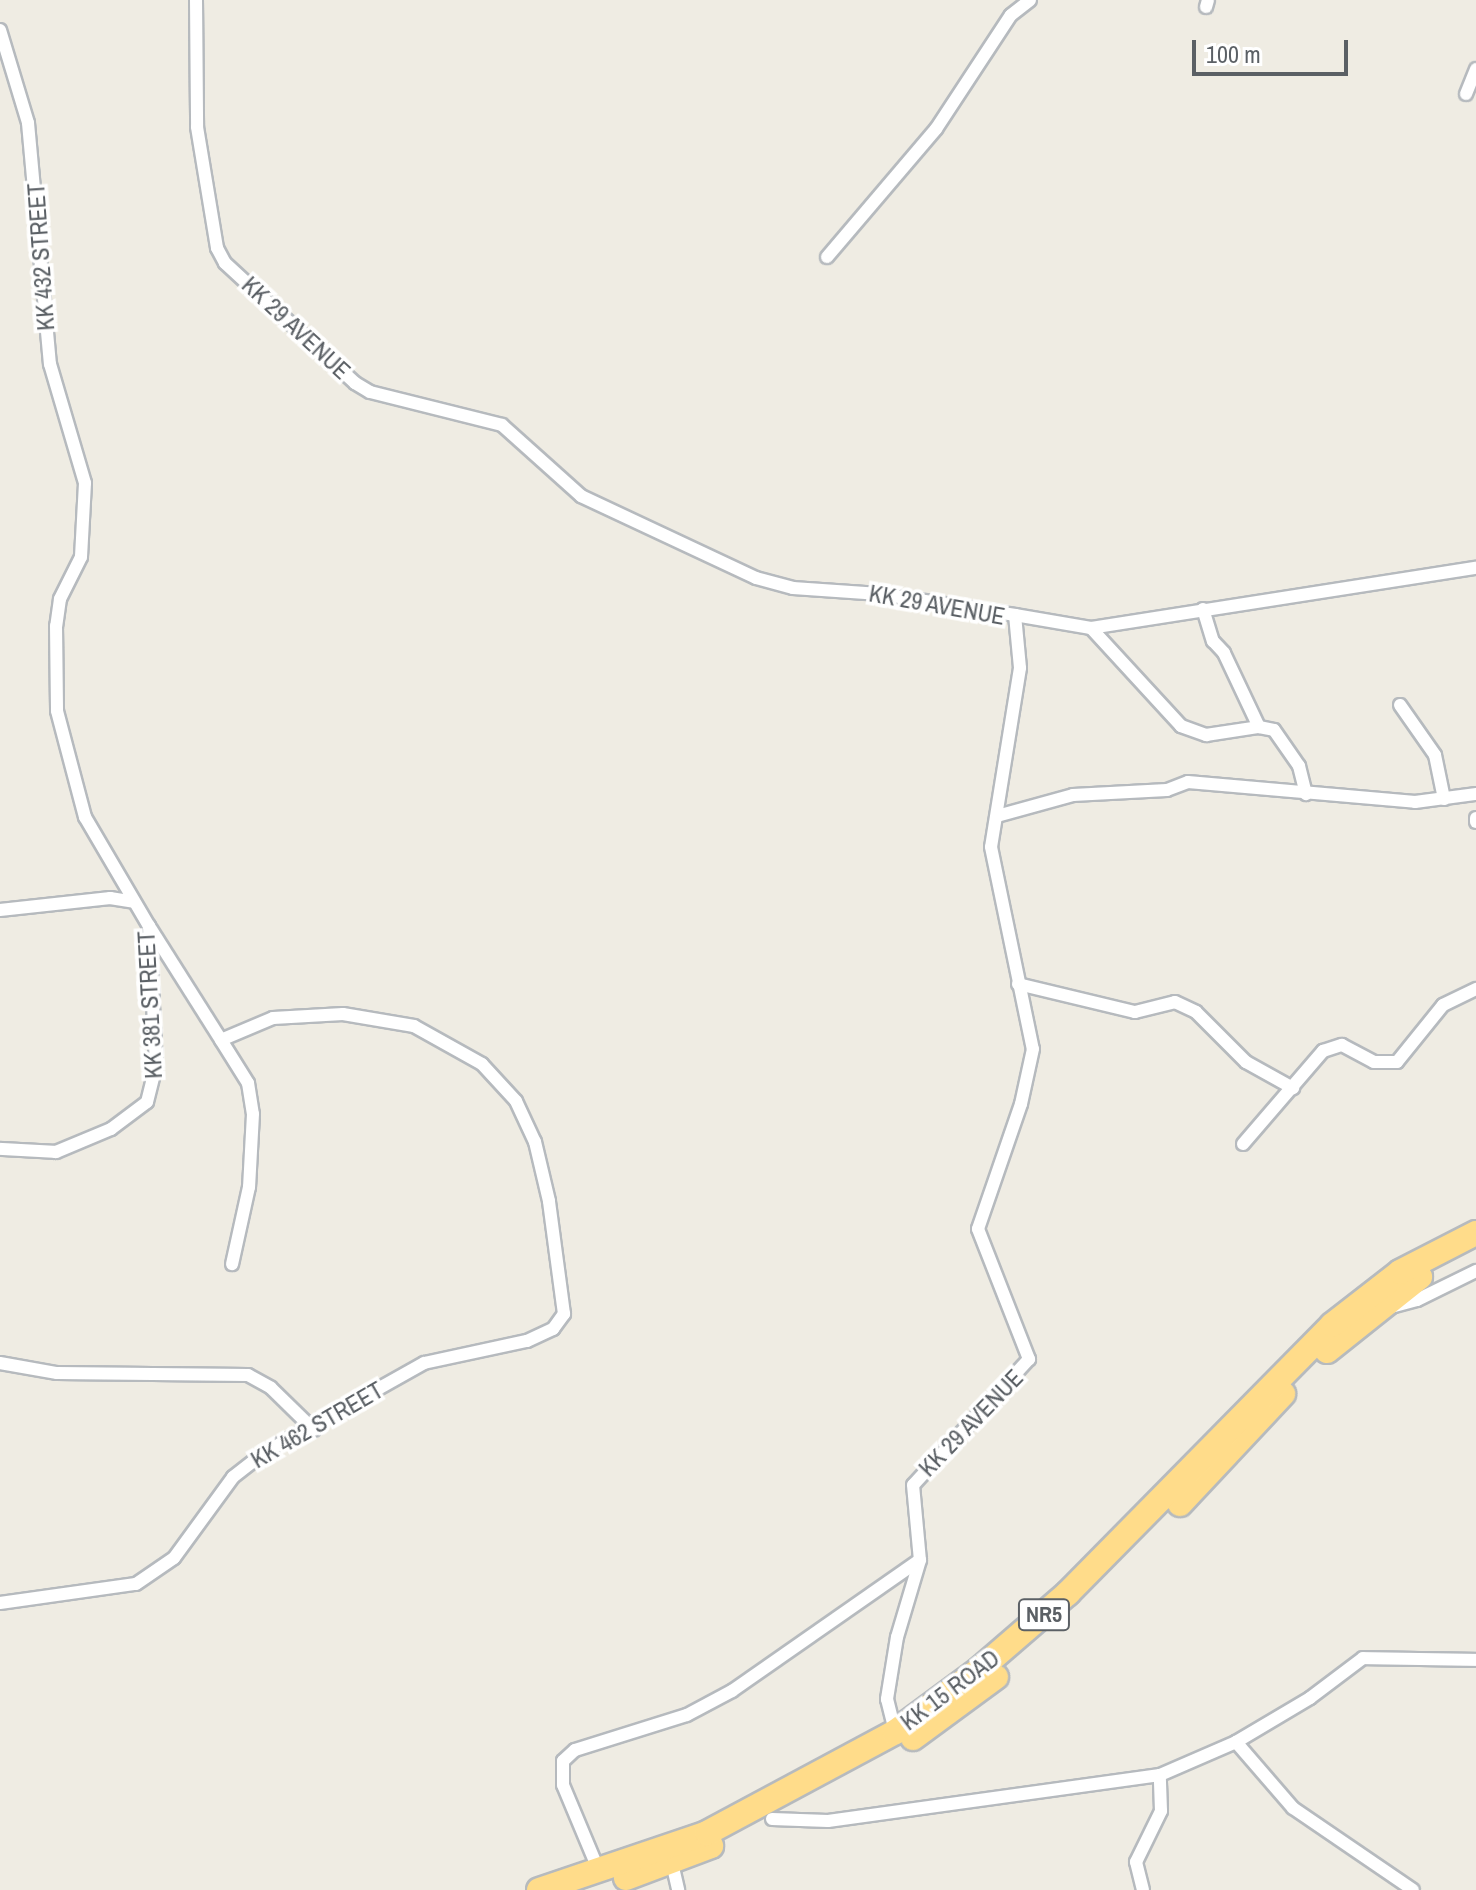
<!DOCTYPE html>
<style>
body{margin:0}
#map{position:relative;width:1476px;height:1890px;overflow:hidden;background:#efece3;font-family:"Archivo Narrow",sans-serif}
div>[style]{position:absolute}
.roads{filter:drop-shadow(2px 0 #b6babe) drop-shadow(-2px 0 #b6babe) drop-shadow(0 2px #b6babe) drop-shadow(0 -2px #b6babe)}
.street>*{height:12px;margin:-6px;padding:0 6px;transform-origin:6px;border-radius:6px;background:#fff}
.highway>*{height:24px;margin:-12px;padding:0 12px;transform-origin:12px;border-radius:12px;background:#ffdc8a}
span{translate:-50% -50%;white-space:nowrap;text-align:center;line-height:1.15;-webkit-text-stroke:7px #fff;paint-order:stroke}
.shield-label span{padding:2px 6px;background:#fff;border:2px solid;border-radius:6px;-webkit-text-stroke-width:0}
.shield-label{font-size:22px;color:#5b6065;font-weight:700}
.street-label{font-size:24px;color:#5b6065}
.scale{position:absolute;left:1192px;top:40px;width:156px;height:36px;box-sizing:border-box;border:4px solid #5b6065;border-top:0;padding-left:10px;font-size:24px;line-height:28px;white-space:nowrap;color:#5b6065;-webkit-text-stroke:6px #fff;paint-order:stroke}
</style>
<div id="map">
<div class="roads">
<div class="street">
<i style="left:196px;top:0;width:127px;rotate:89.5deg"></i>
<i style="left:197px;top:127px;width:123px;rotate:80.6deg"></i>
<i style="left:217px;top:248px;width:17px;rotate:62deg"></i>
<i style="left:225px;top:263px;width:177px;rotate:42.7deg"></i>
<i style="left:355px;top:383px;width:17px;rotate:31deg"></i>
<i style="left:370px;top:392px;width:136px;rotate:14deg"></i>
<i style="left:502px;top:425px;width:106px;rotate:41.9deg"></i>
<i style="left:581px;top:496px;width:193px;rotate:25.1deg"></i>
<i style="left:756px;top:578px;width:38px;rotate:15deg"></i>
<i style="left:793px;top:588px;width:87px;rotate:3.9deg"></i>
<i style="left:880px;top:594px;width:137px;rotate:8.8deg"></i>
<i style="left:1015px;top:615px;width:53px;rotate:84.6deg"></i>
<i style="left:1020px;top:668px;width:181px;rotate:99.2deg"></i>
<i style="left:991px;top:847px;width:206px;rotate:78.3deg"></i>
<i style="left:1033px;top:1049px;width:56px;rotate:102.3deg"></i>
<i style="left:1021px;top:1104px;width:132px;rotate:109deg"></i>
<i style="left:978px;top:1229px;width:140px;rotate:68.6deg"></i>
<i style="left:1029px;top:1359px;width:171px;rotate:132.6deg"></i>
<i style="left:913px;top:1485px;width:75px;rotate:84.7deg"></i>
<i style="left:920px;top:1560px;width:80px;rotate:106.6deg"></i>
<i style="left:897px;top:1637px;width:63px;rotate:99.2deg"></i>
<i style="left:887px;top:1699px;width:34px;rotate:76deg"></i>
<i style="left:1206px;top:7px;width:7px;rotate:-74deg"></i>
<i style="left:0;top:30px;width:97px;rotate:73.2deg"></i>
<i style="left:28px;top:123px;width:242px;rotate:84.8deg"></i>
<i style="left:50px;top:364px;width:124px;rotate:73.6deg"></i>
<i style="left:85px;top:483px;width:74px;rotate:93.1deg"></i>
<i style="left:81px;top:557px;width:47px;rotate:116.6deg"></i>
<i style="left:60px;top:599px;width:27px;rotate:98deg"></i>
<i style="left:56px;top:626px;width:85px;rotate:89.3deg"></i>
<i style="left:57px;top:711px;width:110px;rotate:75.2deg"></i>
<i style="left:85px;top:817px;width:126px;rotate:59.6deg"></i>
<i style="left:149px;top:926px;width:140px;rotate:87.1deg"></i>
<i style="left:156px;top:1066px;width:37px;rotate:104deg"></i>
<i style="left:147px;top:1102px;width:45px;rotate:143.1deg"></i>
<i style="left:111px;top:1129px;width:60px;rotate:157.3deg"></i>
<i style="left:56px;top:1152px;width:56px;rotate:-176.9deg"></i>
<i style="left:1466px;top:94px;width:27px;rotate:-68deg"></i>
<i style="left:827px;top:257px;width:168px;rotate:-49.6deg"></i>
<i style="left:936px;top:129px;width:136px;rotate:-56.7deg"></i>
<i style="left:1011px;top:15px;width:24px;rotate:-38deg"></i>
<i style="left:1203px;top:609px;width:34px;rotate:73deg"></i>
<i style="left:1213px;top:641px;width:16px;rotate:47deg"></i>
<i style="left:1224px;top:653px;width:82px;rotate:64.7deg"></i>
<i style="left:1015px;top:615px;width:77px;rotate:9.7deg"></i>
<i style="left:1091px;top:628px;width:390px;rotate:-8.9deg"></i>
<i style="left:1091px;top:628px;width:133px;rotate:47.4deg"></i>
<i style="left:1181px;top:726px;width:27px;rotate:20deg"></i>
<i style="left:1206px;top:735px;width:54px;rotate:-8.6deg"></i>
<i style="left:1259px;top:727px;width:15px;rotate:11deg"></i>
<i style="left:1274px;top:730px;width:44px;rotate:55.2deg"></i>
<i style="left:1299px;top:766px;width:29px;rotate:76deg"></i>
<i style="left:1400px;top:705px;width:61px;rotate:55deg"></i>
<i style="left:1435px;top:755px;width:45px;rotate:78.4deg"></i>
<i style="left:997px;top:816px;width:79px;rotate:-15.4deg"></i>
<i style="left:1073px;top:795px;width:94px;rotate:-3deg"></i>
<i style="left:1167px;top:790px;width:22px;rotate:-21deg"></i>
<i style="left:1188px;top:782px;width:228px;rotate:5deg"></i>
<i style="left:1415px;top:802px;width:62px;rotate:-7.5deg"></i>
<i style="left:1476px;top:818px;width:4px;rotate:90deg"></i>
<i style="left:0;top:910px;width:111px;rotate:-6.2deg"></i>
<i style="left:110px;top:898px;width:24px;rotate:9deg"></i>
<i style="left:1018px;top:984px;width:120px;rotate:13.5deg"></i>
<i style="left:1135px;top:1012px;width:41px;rotate:-14deg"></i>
<i style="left:1175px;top:1002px;width:23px;rotate:25deg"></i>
<i style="left:1196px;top:1012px;width:71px;rotate:45deg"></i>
<i style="left:1246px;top:1062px;width:54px;rotate:29deg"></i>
<i style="left:221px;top:1040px;width:51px;rotate:57.9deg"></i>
<i style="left:248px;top:1083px;width:31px;rotate:81deg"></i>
<i style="left:253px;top:1114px;width:73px;rotate:93.1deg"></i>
<i style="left:249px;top:1187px;width:79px;rotate:102.4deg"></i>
<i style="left:1243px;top:1144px;width:123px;rotate:-49.3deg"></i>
<i style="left:1323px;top:1051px;width:20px;rotate:-18deg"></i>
<i style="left:1342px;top:1045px;width:36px;rotate:28deg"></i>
<i style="left:1374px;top:1062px;width:23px"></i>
<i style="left:1397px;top:1062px;width:73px;rotate:-51.1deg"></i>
<i style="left:1443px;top:1005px;width:37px;rotate:-26deg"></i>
<i style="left:1391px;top:1307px;width:27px;rotate:-15deg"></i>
<i style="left:1417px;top:1300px;width:66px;rotate:-26.2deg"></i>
<i style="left:0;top:1363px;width:58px;rotate:10deg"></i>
<i style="left:57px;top:1373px;width:191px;rotate:0.6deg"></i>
<i style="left:248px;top:1375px;width:26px;rotate:29deg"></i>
<i style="left:271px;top:1388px;width:60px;rotate:44.3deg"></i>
<i style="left:0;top:1603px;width:137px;rotate:-8deg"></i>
<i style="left:136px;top:1584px;width:46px;rotate:-34.4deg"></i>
<i style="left:174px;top:1558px;width:100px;rotate:-53.9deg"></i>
<i style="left:233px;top:1477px;width:37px;rotate:-38deg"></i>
<i style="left:262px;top:1454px;width:186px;rotate:-29.3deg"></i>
<i style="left:424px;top:1363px;width:105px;rotate:-12.1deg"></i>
<i style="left:527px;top:1341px;width:29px;rotate:-25deg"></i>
<i style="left:553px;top:1329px;width:19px;rotate:-54deg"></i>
<i style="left:564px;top:1314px;width:114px;rotate:-97.6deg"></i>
<i style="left:549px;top:1201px;width:61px;rotate:-103.3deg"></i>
<i style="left:535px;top:1142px;width:45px;rotate:-114.9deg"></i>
<i style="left:516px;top:1101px;width:50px;rotate:-132.6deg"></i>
<i style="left:482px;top:1064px;width:78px;rotate:-150.8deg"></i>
<i style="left:414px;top:1026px;width:72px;rotate:-170.4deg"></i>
<i style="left:343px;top:1014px;width:70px;rotate:176.7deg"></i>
<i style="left:273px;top:1018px;width:56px;rotate:157.1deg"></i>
<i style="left:221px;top:1040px;width:135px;rotate:-122.3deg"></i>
<i style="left:1236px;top:1742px;width:87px;rotate:49.2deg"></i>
<i style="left:1293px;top:1808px;width:145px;rotate:34.3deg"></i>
<i style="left:772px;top:1819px;width:56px;rotate:2deg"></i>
<i style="left:828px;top:1821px;width:335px;rotate:-7.9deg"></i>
<i style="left:1160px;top:1775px;width:83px;rotate:-23.5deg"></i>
<i style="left:1236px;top:1742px;width:86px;rotate:-30.7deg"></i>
<i style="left:1310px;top:1698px;width:66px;rotate:-37deg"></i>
<i style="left:1363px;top:1658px;width:113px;rotate:1deg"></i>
<i style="left:672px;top:1863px;width:28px;rotate:77deg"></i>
<i style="left:599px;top:1871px;width:93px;rotate:-112.7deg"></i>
<i style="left:563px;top:1785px;width:24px;rotate:-90deg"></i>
<i style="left:563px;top:1761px;width:16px;rotate:-43deg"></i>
<i style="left:575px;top:1750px;width:117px;rotate:-17.4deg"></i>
<i style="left:687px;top:1715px;width:51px;rotate:-28.1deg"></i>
<i style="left:732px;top:1691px;width:229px;rotate:-34.9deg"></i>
<i style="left:1143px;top:1890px;width:29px;rotate:-104deg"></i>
<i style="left:1136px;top:1862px;width:57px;rotate:-63.9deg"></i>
<i style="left:1161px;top:1811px;width:36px;rotate:-92deg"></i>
</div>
<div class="highway">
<i style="left:1327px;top:1351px;width:119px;rotate:-38.5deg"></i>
<i style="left:1180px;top:1504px;width:151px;rotate:-46.9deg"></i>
<i style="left:913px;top:1738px;width:103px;rotate:-36.3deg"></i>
<i style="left:626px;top:1878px;width:91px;rotate:-20.6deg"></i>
<i style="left:539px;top:1890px;width:177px;rotate:-18.7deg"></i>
<i style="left:707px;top:1833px;width:213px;rotate:-28.2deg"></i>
<i style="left:895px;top:1732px;width:106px;rotate:-36.5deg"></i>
<i style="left:980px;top:1669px;width:116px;rotate:-40.8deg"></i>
<i style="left:1068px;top:1593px;width:376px;rotate:-45.4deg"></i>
<i style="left:1332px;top:1325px;width:86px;rotate:-37.9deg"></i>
<i style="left:1400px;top:1272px;width:85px;rotate:-27.2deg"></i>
</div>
</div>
<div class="shield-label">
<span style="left:1044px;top:1615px">NR5</span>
</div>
<div class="street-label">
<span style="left:41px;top:257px;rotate:-94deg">KK 432 STREET</span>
<span style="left:296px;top:328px;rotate:43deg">KK 29 AVENUE</span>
<span style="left:937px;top:605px;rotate:10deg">KK 29 AVENUE</span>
<span style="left:150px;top:1005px;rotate:-93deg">KK 381 STREET</span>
<span style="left:971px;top:1423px;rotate:-46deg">KK 29 AVENUE</span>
<span style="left:317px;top:1425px;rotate:-30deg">KK 462 STREET</span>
<span style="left:950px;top:1690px;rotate:-37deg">KK 15 ROAD</span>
</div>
<div class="scale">100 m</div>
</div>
